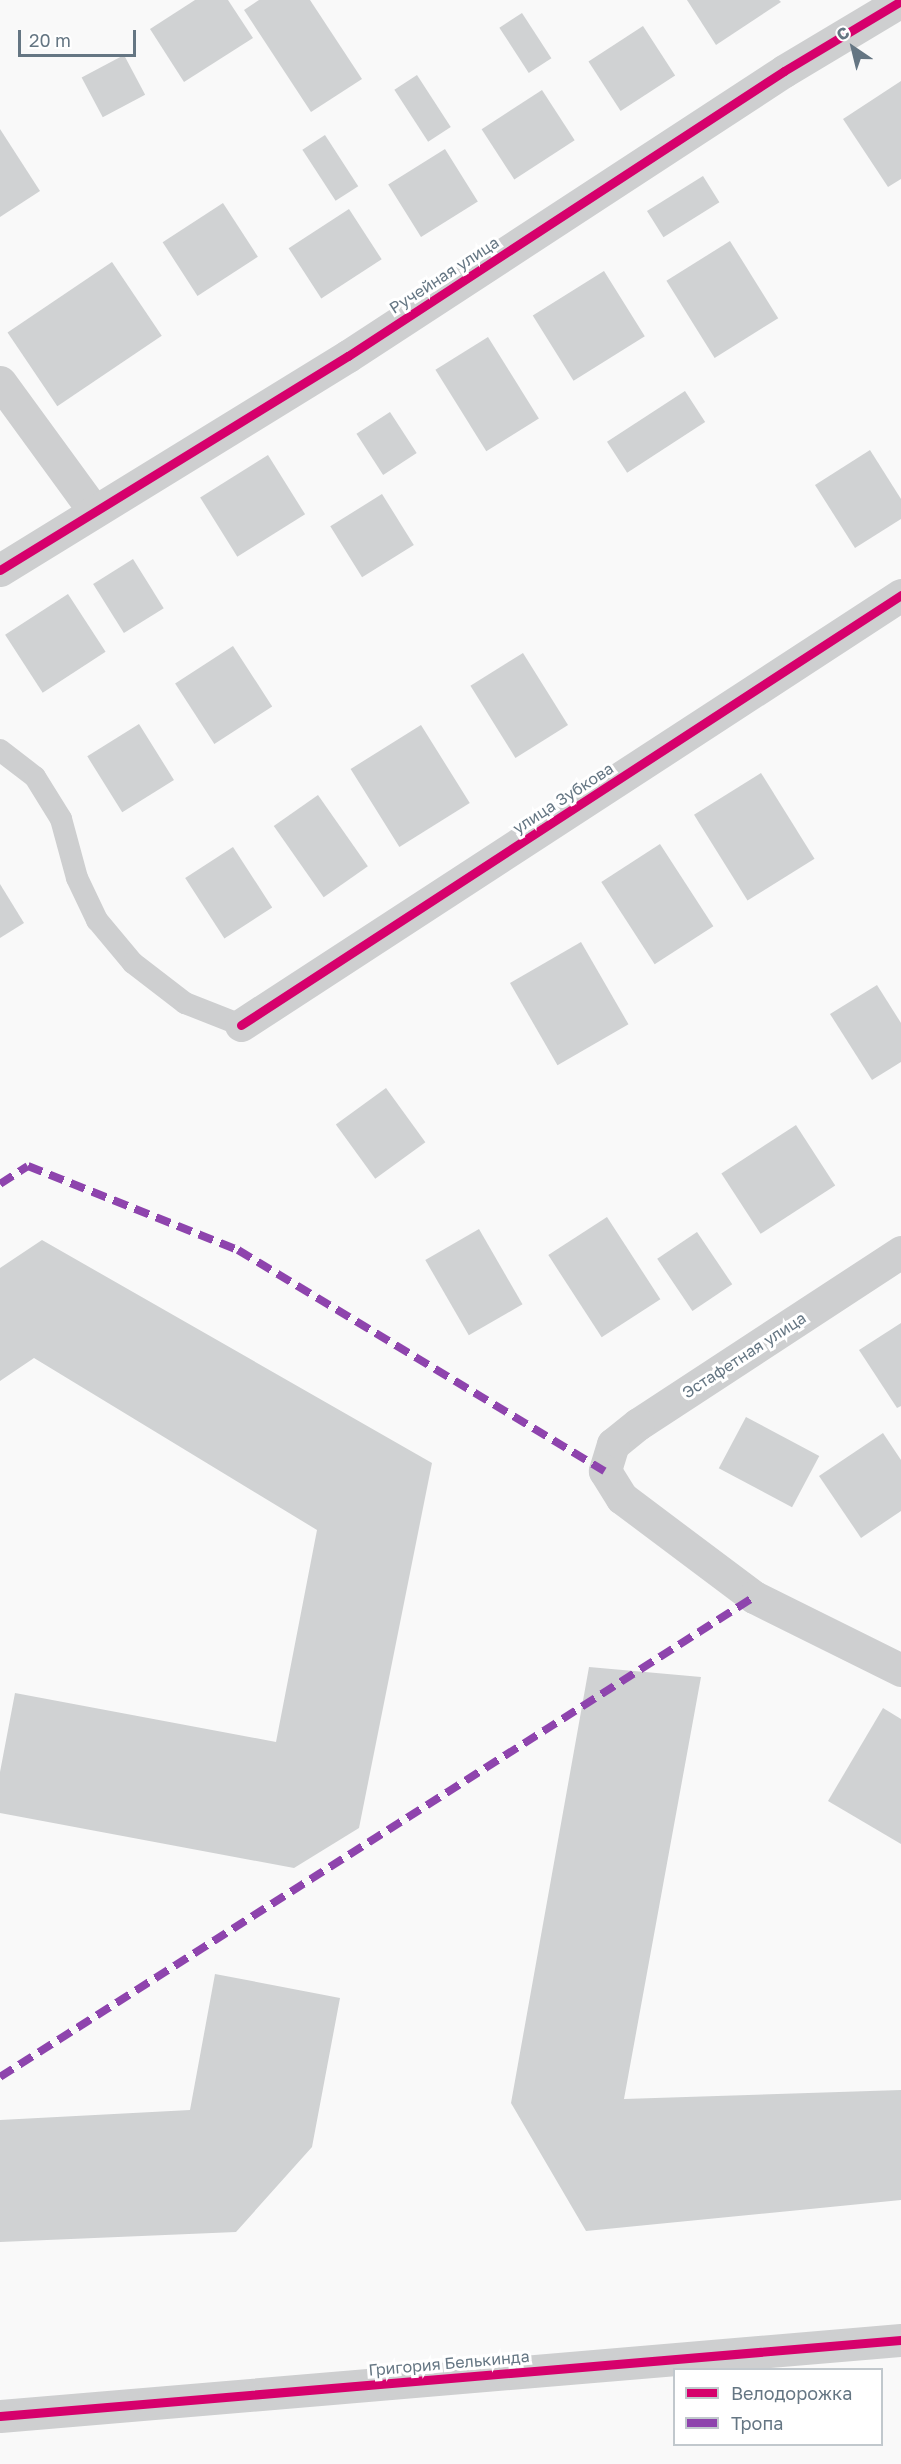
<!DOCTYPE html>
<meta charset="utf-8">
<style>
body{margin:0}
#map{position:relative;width:901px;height:2464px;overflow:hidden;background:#f9f9f9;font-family:"Golos Text",sans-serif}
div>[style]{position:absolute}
.building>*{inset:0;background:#d0d2d3;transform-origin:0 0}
.service>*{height:22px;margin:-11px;padding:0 11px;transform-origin:11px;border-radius:11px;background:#cecfd0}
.minor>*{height:33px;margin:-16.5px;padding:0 16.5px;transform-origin:16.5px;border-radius:16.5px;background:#cecfd0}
.quiet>*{height:8px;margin-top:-4px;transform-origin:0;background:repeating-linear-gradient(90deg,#8e44ad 0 15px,transparent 0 23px)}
.cycleway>*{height:9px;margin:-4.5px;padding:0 4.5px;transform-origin:4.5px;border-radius:4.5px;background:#d6006c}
span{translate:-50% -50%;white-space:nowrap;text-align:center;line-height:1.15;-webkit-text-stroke:6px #fff;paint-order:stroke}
.street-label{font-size:16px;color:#657683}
.legend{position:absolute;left:673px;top:2368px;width:210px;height:78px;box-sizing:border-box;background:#fff;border:2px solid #c1c8cd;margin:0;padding:8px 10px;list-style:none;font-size:18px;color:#657683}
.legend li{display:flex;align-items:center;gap:12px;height:30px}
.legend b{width:30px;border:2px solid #c1c8cd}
.north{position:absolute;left:823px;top:18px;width:60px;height:60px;-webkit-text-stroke:4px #fff;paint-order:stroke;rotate:325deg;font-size:16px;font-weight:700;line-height:24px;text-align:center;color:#657683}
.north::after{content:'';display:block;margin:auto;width:21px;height:27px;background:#657683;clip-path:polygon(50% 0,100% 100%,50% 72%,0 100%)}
.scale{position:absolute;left:18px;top:30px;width:118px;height:27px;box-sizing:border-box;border:3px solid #657683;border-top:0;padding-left:8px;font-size:18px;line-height:21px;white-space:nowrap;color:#657683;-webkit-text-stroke:4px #fff;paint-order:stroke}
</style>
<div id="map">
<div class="building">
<i style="clip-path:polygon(195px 0,228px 0,253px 38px,184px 82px,150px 29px)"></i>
<i style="clip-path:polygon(259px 0,310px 0,362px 79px,311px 112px,244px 10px)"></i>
<i style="clip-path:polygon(687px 0,779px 0,781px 2px,716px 45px)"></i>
<i style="left:522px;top:13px;width:54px;height:27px;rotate:57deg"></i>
<i style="left:643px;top:26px;width:59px;height:65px;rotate:57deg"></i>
<i style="left:124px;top:55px;width:45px;height:48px;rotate:62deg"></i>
<i style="left:417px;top:75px;width:62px;height:27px;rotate:57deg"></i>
<i style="clip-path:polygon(901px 81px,901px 179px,888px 187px,843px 119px)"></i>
<i style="left:542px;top:90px;width:60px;height:72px;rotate:57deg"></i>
<i style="clip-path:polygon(0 129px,40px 191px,0 217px)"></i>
<i style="left:325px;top:135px;width:61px;height:27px;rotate:57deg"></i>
<i style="left:445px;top:149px;width:62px;height:67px;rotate:58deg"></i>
<i style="left:703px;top:176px;width:31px;height:66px;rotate:58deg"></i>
<i style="left:223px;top:203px;width:64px;height:72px;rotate:57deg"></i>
<i style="left:349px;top:209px;width:60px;height:72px;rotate:57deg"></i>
<i style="left:730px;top:241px;width:91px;height:75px;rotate:58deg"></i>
<i style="left:112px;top:262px;width:89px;height:126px;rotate:56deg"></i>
<i style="left:604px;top:271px;width:77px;height:84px;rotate:58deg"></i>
<i style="left:488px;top:337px;width:96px;height:62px;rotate:58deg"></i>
<i style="left:685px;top:391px;width:37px;height:93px;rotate:57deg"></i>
<i style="left:390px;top:412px;width:49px;height:40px;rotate:57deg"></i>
<i style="clip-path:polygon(870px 450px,901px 499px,901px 519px,855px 548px,815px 485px)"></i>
<i style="left:268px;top:455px;width:70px;height:80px;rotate:58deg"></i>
<i style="left:382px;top:494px;width:60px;height:61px;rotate:58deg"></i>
<i style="left:133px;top:559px;width:58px;height:47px;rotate:58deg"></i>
<i style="left:68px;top:594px;width:69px;height:75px;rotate:57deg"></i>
<i style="left:233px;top:646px;width:72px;height:69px;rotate:57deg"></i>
<i style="left:523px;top:653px;width:85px;height:62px;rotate:58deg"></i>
<i style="left:139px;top:724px;width:66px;height:61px;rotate:58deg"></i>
<i style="left:421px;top:725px;width:92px;height:83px;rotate:58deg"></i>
<i style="left:761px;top:773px;width:101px;height:79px;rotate:58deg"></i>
<i style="left:318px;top:795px;width:87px;height:54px;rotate:55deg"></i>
<i style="left:660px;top:844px;width:98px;height:70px;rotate:57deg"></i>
<i style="left:233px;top:847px;width:72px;height:57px;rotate:57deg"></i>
<i style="clip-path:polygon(0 884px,24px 923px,0 938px)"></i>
<i style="left:581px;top:942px;width:95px;height:82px;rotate:60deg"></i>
<i style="clip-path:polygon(877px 985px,901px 1023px,901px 1062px,872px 1080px,830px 1014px)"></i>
<i style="left:386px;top:1088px;width:67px;height:62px;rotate:54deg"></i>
<i style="left:796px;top:1125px;width:72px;height:89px;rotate:57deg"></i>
<i style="left:607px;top:1217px;width:98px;height:70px;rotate:57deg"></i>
<i style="left:479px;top:1229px;width:87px;height:62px;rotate:60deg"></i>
<i style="left:697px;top:1232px;width:63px;height:48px;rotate:56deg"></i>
<i style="clip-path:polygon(42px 1240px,432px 1463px,359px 1828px,294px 1868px,0 1813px,0 1772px,15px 1693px,276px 1742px,317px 1530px,34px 1358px,0 1381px,0 1268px)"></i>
<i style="clip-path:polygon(901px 1323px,901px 1406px,897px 1408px,859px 1350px)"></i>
<i style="left:746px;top:1417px;width:83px;height:58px;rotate:28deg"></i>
<i style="clip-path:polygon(883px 1433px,901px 1460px,901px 1511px,861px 1538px,819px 1476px)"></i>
<i style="clip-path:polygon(589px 1667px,701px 1677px,624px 2099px,901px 2090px,901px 2200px,586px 2231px,511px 2103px)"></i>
<i style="clip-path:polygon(883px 1708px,901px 1719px,901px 1844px,828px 1801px)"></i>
<i style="clip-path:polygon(215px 1974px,340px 1998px,312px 2147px,236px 2232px,0 2242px,0 2120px,190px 2110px)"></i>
</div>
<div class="service">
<i style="left:0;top:750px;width:44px;rotate:37.6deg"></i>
<i style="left:35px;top:777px;width:49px;rotate:58.2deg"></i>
<i style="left:61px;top:819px;width:61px;rotate:74.8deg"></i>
<i style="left:77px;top:878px;width:47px;rotate:64.5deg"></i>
<i style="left:97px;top:920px;width:56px;rotate:50.1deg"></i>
<i style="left:133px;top:963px;width:66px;rotate:37.6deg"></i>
<i style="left:185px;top:1003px;width:60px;rotate:21.4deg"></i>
</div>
<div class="minor">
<i style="left:0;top:382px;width:160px;rotate:53.9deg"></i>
<i style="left:0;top:570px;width:409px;rotate:-31.6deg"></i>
<i style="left:348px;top:356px;width:521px;rotate:-33.17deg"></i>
<i style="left:784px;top:71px;width:136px;rotate:-30.9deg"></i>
<i style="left:241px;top:1025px;width:788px;rotate:-33.08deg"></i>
<i style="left:901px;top:1252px;width:314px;rotate:146.8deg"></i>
<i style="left:638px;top:1424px;width:32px;rotate:141deg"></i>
<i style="left:613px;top:1444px;width:28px;rotate:107deg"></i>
<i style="left:605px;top:1471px;width:32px;rotate:58deg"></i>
<i style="left:622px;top:1498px;width:165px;rotate:36.9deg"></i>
<i style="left:754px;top:1597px;width:164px;rotate:26.4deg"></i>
<i style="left:0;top:2416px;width:904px;rotate:-4.82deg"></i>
</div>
<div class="quiet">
<i style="left:0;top:1184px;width:33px;rotate:-33deg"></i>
<i style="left:28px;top:1166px;width:226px;rotate:21.8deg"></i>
<i style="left:238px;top:1250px;width:428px;rotate:31.1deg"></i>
<i style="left:0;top:2077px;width:894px;rotate:-32.48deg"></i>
</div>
<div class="cycleway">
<i style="left:0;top:570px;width:409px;rotate:-31.6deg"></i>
<i style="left:348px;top:356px;width:521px;rotate:-33.17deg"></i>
<i style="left:784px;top:71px;width:136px;rotate:-30.9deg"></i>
<i style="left:241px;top:1025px;width:788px;rotate:-33.08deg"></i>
<i style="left:0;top:2416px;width:904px;rotate:-4.82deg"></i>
</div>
<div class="street-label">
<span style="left:444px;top:275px;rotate:-33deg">Ручейная улица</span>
<span style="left:563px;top:798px;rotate:-33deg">улица Зубкова</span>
<span style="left:744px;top:1355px;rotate:-33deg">Эстафетная улица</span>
<span style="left:449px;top:2363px;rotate:-5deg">Григория Белькинда</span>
</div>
<ul class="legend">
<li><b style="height:8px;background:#d6006c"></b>Велодорожка</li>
<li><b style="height:8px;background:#8e44ad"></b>Тропа</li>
</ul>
<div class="north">С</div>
<div class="scale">20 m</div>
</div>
